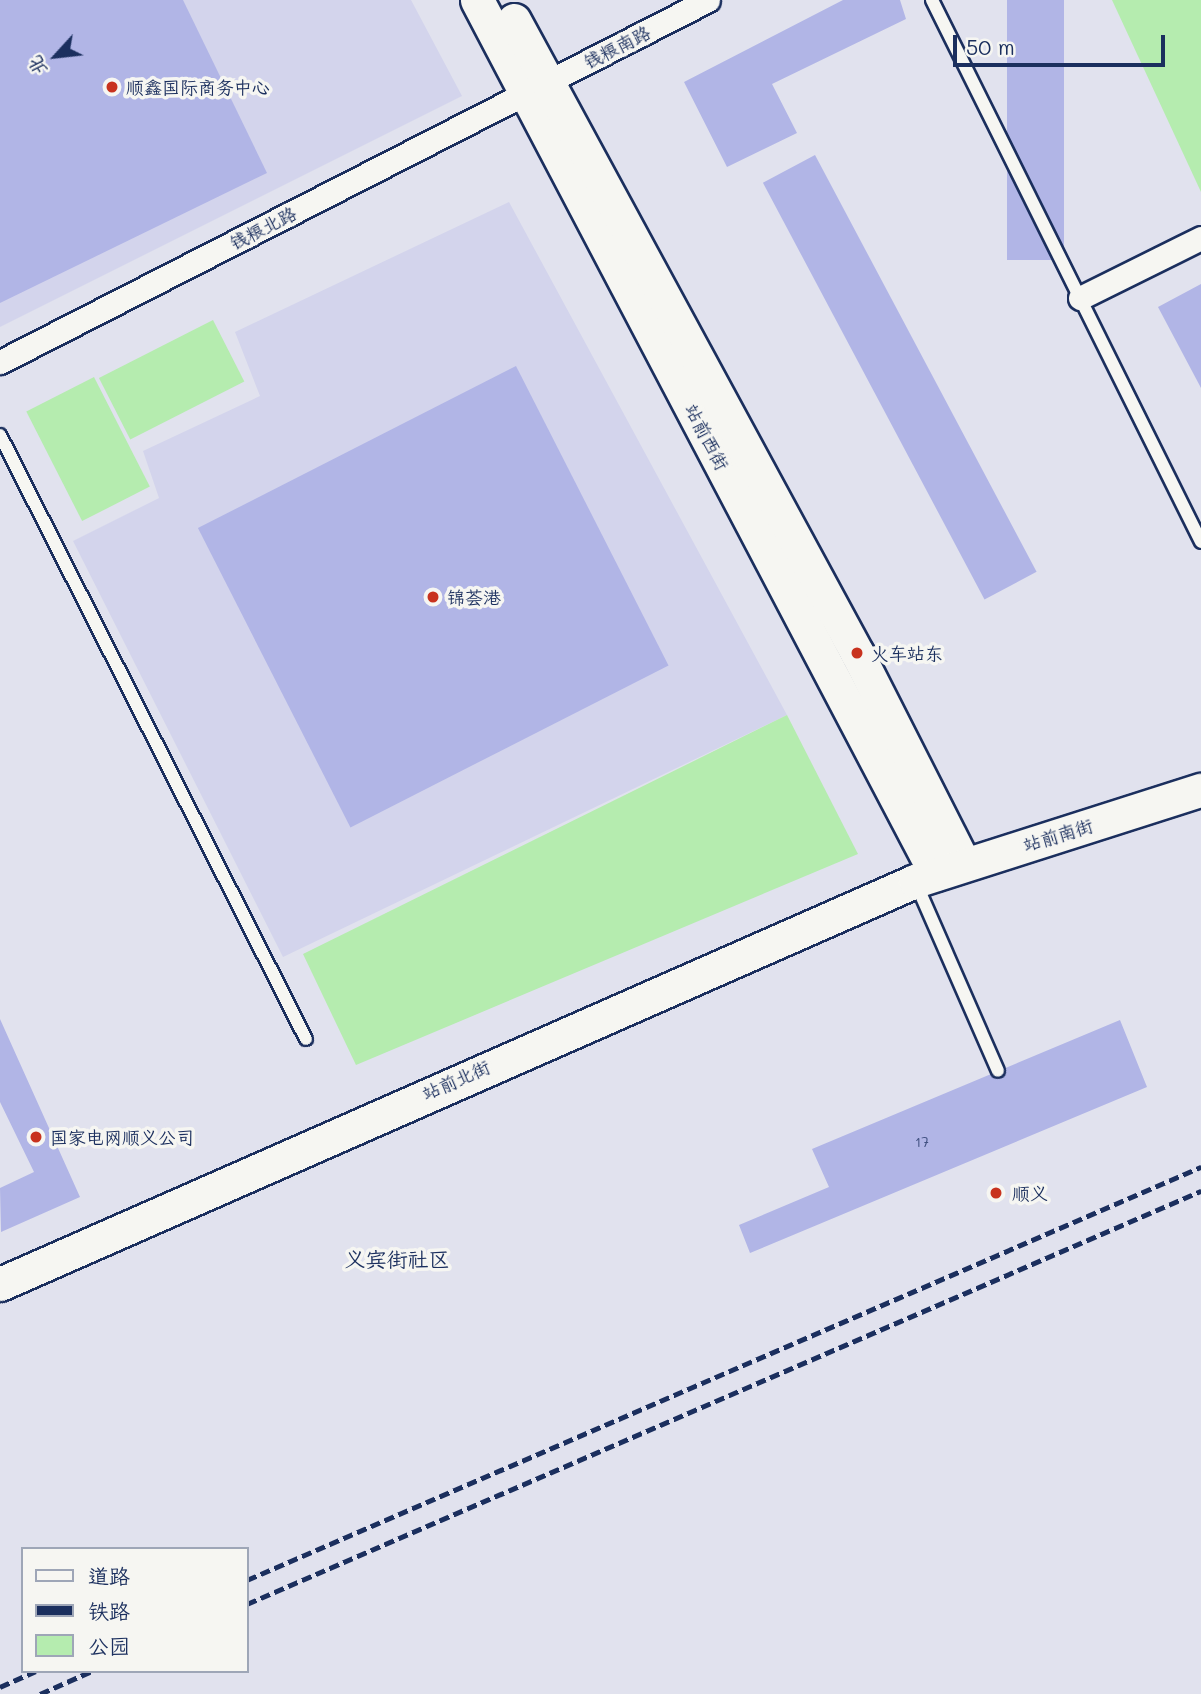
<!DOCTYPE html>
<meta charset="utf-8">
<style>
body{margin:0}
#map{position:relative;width:1201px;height:1694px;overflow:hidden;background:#e1e2ee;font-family:Mali,"LXGW WenKai TC",sans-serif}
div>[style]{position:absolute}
.built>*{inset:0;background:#d3d4ec}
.green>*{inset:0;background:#b5ecaf;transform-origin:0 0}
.building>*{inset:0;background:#b1b5e6;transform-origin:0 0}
.roads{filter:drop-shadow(2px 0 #1b2f5e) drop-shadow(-2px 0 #1b2f5e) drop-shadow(0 2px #1b2f5e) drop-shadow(0 -2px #1b2f5e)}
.lane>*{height:12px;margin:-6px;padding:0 6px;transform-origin:6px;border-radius:6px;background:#f6f6f2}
.street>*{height:23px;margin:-11.5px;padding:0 11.5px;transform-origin:11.5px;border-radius:11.5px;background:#f6f6f2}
.secondary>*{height:33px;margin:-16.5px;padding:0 16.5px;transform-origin:16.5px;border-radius:16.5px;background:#f6f6f2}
.rail>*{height:5px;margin-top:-2.5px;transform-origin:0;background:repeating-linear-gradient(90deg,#1b2f5e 0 10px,transparent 0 15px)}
.dots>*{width:19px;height:19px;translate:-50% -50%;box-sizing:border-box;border:4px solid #f6f6f2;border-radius:50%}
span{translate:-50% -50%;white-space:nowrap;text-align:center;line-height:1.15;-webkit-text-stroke:7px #f6f6f2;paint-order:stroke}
.number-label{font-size:14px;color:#405080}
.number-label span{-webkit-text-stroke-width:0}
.street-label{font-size:18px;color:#1b2f5e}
.poi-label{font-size:18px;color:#1b2f5e}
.left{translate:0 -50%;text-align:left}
.quarter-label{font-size:21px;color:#1b2f5e}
.legend{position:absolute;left:21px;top:1547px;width:228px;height:126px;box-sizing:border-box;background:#f6f6f2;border:2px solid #9ea6b7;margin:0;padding:9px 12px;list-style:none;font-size:21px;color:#1b2f5e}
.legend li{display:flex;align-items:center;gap:14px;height:35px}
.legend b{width:35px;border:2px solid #9ea6b7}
.north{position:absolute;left:21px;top:21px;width:70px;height:70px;-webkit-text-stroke:5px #f6f6f2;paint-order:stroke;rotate:243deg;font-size:19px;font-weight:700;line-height:28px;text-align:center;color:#1b2f5e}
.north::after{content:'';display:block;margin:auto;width:24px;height:32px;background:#1b2f5e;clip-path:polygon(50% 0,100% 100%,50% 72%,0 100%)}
.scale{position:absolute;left:953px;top:35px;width:212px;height:32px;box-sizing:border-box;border:4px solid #1b2f5e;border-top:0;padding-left:9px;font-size:21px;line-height:24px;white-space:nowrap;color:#1b2f5e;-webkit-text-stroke:5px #f6f6f2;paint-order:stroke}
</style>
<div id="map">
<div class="built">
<i style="clip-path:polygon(0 0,411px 0,462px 96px,0 327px)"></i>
<i style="clip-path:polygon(509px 202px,787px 715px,283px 957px,73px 541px,159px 498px,143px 451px,260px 396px,235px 332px)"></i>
</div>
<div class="green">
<i style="clip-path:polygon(1112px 0,1201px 0,1201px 192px)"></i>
<i style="left:213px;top:320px;width:69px;height:128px;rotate:63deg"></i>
<i style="left:94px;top:377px;width:123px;height:76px;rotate:63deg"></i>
<i style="clip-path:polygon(787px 715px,858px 854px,356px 1065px,303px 954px)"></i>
</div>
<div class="building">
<i style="clip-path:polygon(0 0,183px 0,267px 173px,0 303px)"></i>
<i style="clip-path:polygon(843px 0,900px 0,906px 19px,772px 84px,797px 133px,727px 167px,684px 82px)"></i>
<i style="left:1007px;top:0;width:57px;height:260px"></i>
<i style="left:815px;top:155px;width:472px;height:59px;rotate:62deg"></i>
<i style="clip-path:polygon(1201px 284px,1201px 388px,1158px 307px)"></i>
<i style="left:516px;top:366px;width:336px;height:357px;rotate:63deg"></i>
<i style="clip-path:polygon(0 1019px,80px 1197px,1px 1232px,0 1188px,34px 1172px,0 1102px)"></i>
<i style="clip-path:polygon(1120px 1020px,1147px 1087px,750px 1253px,739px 1225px,829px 1187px,812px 1149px)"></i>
</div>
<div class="roads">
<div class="lane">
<i style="left:932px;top:0;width:605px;rotate:63.6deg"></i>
<i style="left:0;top:435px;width:677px;rotate:63.13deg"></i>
<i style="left:915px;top:881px;width:207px;rotate:66.4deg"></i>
</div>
<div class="street">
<i style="left:1080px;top:298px;width:135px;rotate:-26.4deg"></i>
<i style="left:0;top:362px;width:795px;rotate:-27.08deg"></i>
</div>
<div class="secondary">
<i style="left:477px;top:0;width:987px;rotate:62.29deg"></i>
<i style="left:514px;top:20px;width:720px;rotate:61.55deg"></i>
<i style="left:857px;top:653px;width:237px;rotate:63.1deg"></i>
<i style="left:0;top:1284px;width:1000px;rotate:-23.77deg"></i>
<i style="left:915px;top:881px;width:300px;rotate:-17.7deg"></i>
</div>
</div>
<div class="rail">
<i style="left:247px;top:1580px;width:1040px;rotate:-23.41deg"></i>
<i style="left:247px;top:1604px;width:1040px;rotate:-23.41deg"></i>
<i style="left:0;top:1687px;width:39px;rotate:-24deg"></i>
<i style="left:40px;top:1694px;width:57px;rotate:-23.9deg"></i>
</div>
<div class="dots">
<i style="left:112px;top:87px;background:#c8321e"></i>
<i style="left:433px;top:597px;background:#c8321e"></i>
<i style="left:857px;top:653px;background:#c8321e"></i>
<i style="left:36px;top:1137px;background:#c8321e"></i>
<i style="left:996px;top:1193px;background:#c8321e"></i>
</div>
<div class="number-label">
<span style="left:922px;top:1142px">17</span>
</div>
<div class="street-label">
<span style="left:617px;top:47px;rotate:-27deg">钱粮南路</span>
<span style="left:263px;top:228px;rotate:-27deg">钱粮北路</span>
<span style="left:707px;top:437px;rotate:62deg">站前西街</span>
<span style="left:1058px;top:835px;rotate:-17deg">站前南街</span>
<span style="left:456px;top:1080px;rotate:-24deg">站前北街</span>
</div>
<div class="poi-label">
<span class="left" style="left:126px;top:87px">顺鑫国际商务中心</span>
<span class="left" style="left:447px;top:597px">锦荟港</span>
<span class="left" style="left:871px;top:653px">火车站东</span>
<span class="left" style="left:50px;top:1137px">国家电网顺义公司</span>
<span class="left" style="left:1012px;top:1193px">顺义</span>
</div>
<div class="quarter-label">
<span style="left:397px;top:1259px">义宾街社区</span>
</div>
<ul class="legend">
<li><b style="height:9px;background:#f6f6f2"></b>道路</li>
<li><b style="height:9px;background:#1b2f5e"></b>铁路</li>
<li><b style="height:19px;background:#b5ecaf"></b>公园</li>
</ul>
<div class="north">北</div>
<div class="scale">50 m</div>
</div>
